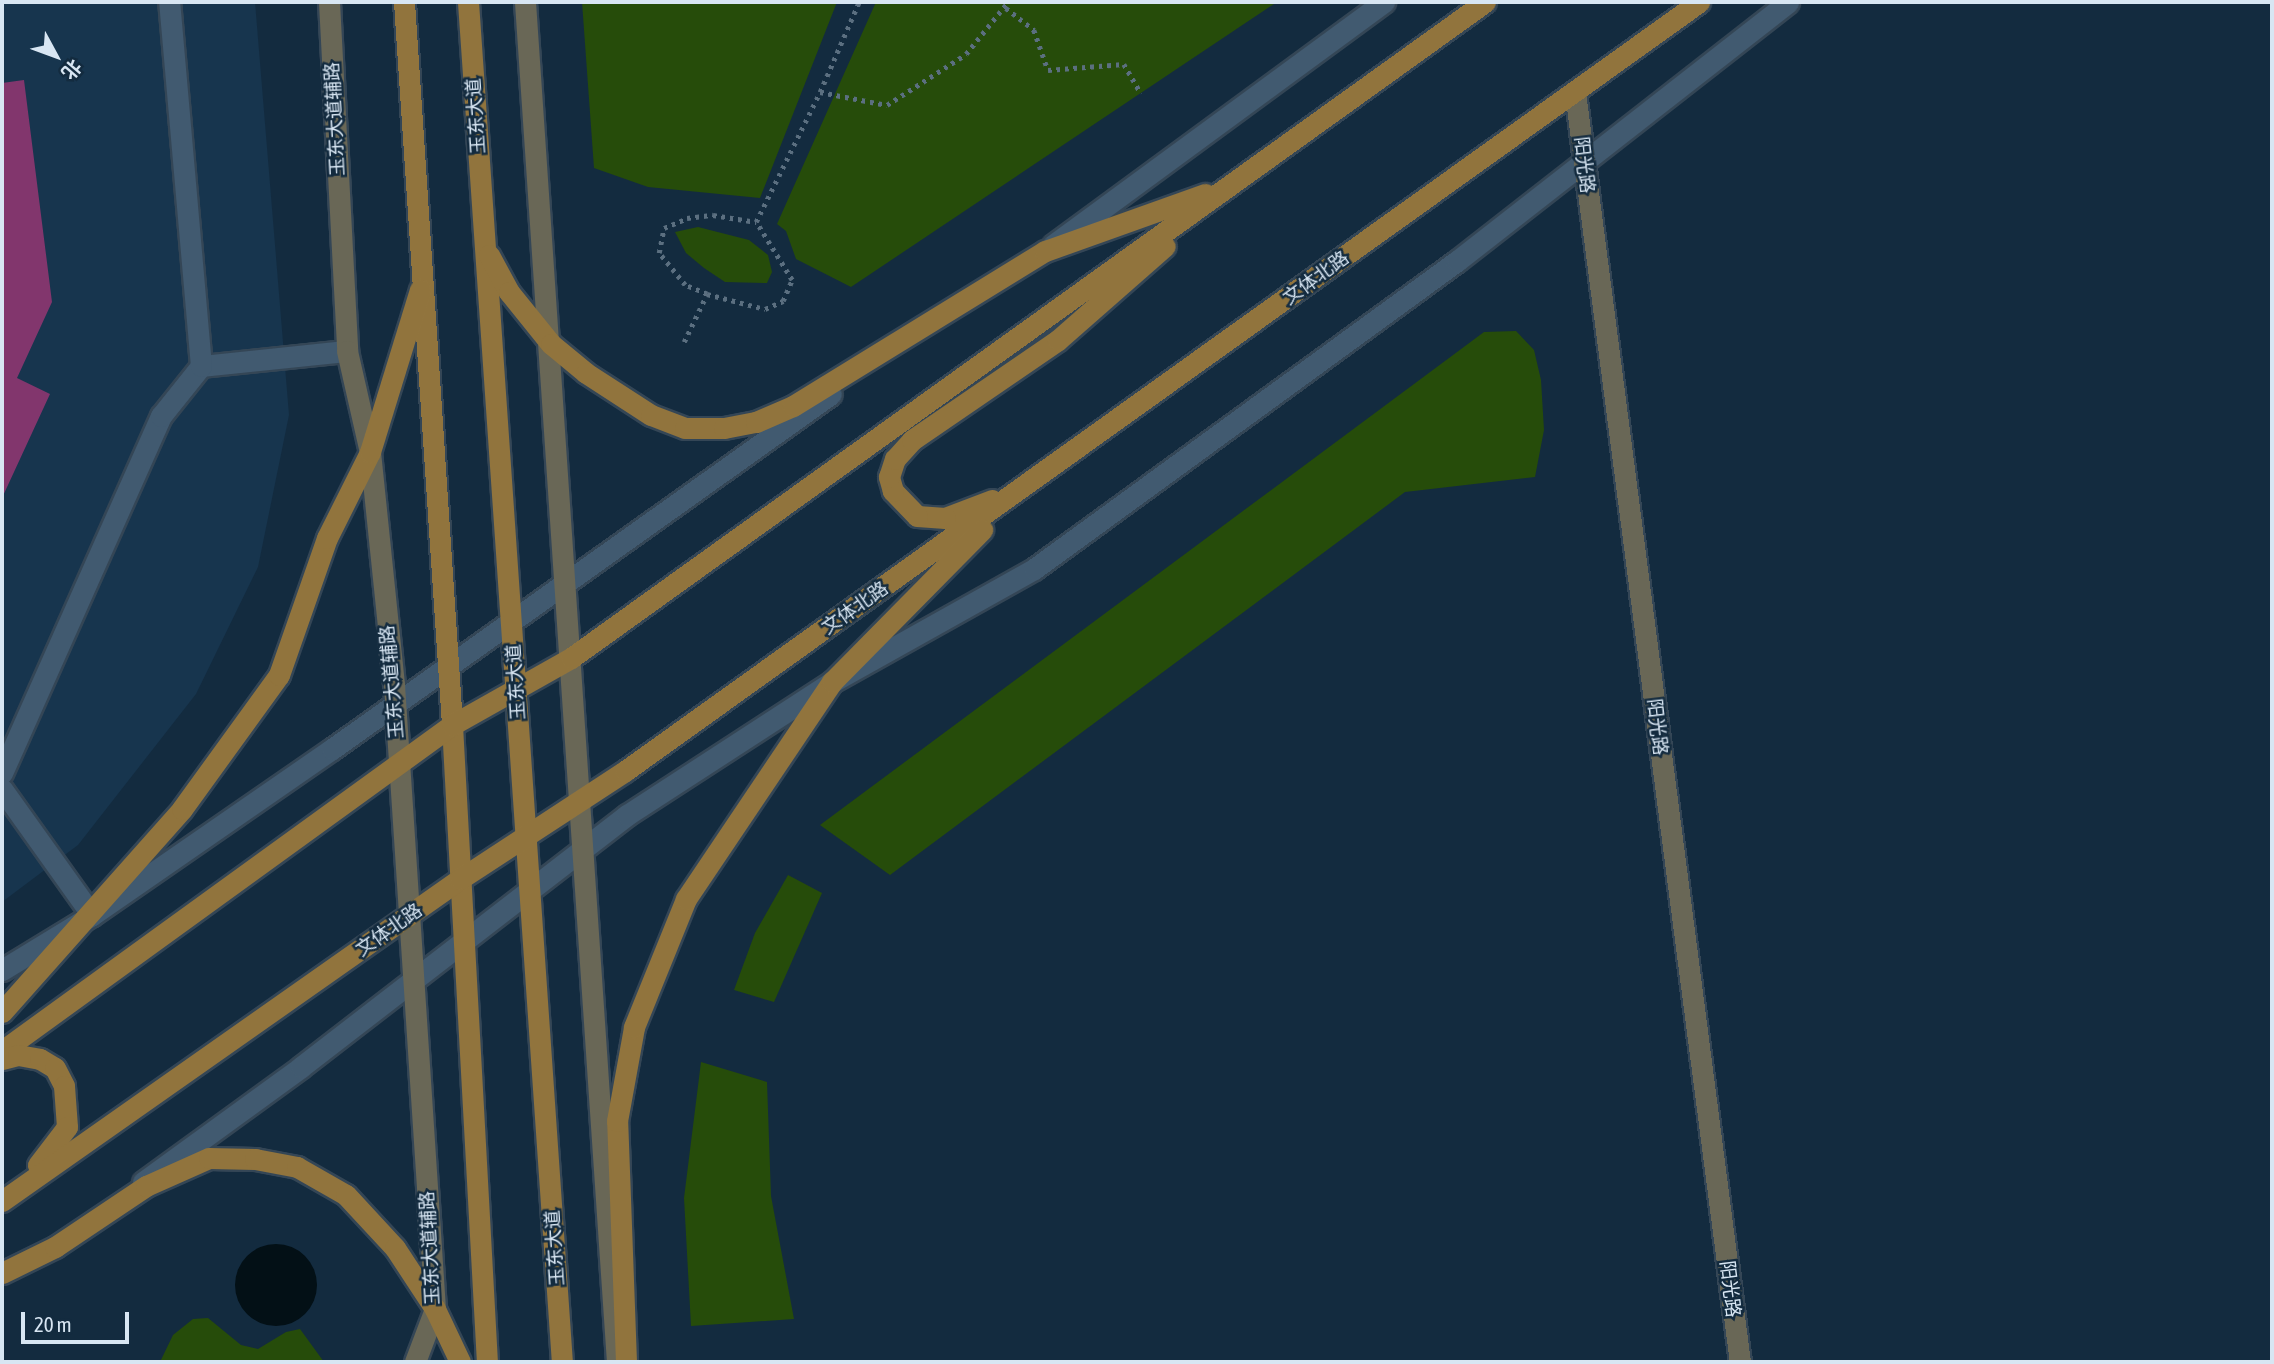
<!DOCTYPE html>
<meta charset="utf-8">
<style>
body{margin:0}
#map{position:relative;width:2274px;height:1364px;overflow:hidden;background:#132b3f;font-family:"Asap Condensed","Noto Sans SC",sans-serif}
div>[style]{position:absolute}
.built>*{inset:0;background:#17354e}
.green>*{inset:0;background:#264c0a}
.water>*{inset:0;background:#031016}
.round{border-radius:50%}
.building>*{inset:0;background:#82366d}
.path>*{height:4.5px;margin-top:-2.25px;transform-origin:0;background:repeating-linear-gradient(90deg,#5b6f80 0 3.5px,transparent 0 8.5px)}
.roads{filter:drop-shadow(2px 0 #344656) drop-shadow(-2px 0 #344656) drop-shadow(0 2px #344656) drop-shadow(0 -2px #344656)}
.lane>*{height:21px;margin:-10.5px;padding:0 10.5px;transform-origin:10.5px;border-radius:10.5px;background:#415a70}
.secondary>*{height:21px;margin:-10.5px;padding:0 10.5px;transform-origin:10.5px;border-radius:10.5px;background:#696756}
.primary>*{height:21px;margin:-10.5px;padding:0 10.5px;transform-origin:10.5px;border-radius:10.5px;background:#91743d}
span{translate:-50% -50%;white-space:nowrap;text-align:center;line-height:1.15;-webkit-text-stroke:5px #132b3f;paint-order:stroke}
.street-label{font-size:19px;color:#d8e6f3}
.frame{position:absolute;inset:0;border:4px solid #d8e6f3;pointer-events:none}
.north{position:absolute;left:21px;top:21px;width:70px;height:70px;-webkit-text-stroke:5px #132b3f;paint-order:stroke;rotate:131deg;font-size:19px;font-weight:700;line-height:28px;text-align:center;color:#d8e6f3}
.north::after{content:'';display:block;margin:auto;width:24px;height:32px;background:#d8e6f3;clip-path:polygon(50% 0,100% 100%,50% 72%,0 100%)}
.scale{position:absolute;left:21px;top:1312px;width:108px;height:32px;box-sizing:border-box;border:4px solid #d8e6f3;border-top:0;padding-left:9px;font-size:21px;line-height:24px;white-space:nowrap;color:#d8e6f3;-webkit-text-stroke:5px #132b3f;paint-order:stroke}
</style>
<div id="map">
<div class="built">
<i style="clip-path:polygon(2px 2px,255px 2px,289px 415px,258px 567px,196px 694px,78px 845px,2px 902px)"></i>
</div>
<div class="green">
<i style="clip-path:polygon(582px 2px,837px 2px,760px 198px,648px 187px,594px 168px)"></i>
<i style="clip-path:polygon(876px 2px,1277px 2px,851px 287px,796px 259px,786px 231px,777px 224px)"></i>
<i style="clip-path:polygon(698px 227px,749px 240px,768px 255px,772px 272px,767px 283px,725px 282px,704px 268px,686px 253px,675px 232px)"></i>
<i style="clip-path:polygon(1516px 331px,1534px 350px,1541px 380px,1544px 430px,1535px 477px,1405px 492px,890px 875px,820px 825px,1484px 332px)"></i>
<i style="clip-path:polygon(788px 875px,822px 893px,774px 1002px,734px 990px,755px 933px)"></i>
<i style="clip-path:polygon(701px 1062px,767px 1082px,771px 1196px,794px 1319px,691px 1326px,684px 1198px)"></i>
<i style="clip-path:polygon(208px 1318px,241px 1345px,258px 1349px,286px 1332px,300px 1329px,324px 1362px,160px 1362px,173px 1335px,193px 1319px)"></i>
</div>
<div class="water">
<i class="round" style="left:235px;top:1244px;width:82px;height:82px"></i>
</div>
<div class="building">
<i style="clip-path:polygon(24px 80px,52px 302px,17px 378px,50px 394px,2px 498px,2px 83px)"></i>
</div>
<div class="path">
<i style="left:1006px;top:8px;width:36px;rotate:38deg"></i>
<i style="left:1034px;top:30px;width:42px;rotate:70.7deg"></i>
<i style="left:1048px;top:70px;width:76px;rotate:-4.5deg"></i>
<i style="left:1124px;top:64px;width:34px;rotate:60deg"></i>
<i style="left:820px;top:92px;width:98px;rotate:-66.6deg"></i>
<i style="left:707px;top:294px;width:24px;rotate:-158deg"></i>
<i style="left:685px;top:285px;width:41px;rotate:-129.1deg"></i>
<i style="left:659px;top:253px;width:25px;rotate:-79deg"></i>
<i style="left:664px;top:228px;width:25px;rotate:-23deg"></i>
<i style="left:687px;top:218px;width:26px;rotate:-7deg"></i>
<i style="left:713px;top:215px;width:44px;rotate:9.2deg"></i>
<i style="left:684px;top:342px;width:53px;rotate:-64.4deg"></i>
<i style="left:707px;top:294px;width:60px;rotate:14.5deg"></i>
<i style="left:765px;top:309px;width:20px;rotate:-24deg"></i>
<i style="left:783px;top:301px;width:23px;rotate:-67deg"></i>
<i style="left:792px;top:280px;width:68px;rotate:-121.8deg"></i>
<i style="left:756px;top:222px;width:145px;rotate:-63.8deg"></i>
<i style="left:820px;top:92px;width:68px;rotate:11deg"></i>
<i style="left:887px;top:105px;width:94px;rotate:-32.8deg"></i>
<i style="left:966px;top:54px;width:67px;rotate:-51.1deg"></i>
</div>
<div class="roads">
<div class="lane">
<i style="left:1053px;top:245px;width:411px;rotate:-36.3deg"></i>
<i style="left:201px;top:366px;width:147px;rotate:-5.9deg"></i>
<i style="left:2px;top:773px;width:391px;rotate:-66deg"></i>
<i style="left:161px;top:416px;width:64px;rotate:-51.3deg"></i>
<i style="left:201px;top:366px;width:365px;rotate:-95deg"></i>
<i style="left:2px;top:789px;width:155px;rotate:54.5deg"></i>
<i style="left:2px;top:970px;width:105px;rotate:-31.4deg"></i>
<i style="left:92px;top:915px;width:292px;rotate:-34.7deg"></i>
<i style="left:332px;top:749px;width:612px;rotate:-35.43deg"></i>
<i style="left:143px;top:1182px;width:195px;rotate:-36deg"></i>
<i style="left:301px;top:1067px;width:412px;rotate:-37.7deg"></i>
<i style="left:627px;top:815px;width:244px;rotate:-33deg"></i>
<i style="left:832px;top:682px;width:231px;rotate:-29.2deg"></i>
<i style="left:1034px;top:569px;width:523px;rotate:-36.06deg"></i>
<i style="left:1457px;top:261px;width:420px;rotate:-38deg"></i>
</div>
<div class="secondary">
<i style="left:329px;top:2px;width:349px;rotate:87deg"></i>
<i style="left:347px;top:351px;width:104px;rotate:77.2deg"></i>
<i style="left:370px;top:452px;width:234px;rotate:84.1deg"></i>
<i style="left:394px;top:685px;width:625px;rotate:86.24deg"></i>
<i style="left:435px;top:1309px;width:57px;rotate:110.7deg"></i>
<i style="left:525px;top:2px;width:1363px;rotate:86.13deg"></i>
<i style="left:1575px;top:92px;width:1281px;rotate:82.6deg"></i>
</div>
<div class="primary">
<i style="left:404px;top:2px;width:725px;rotate:86.2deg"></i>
<i style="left:452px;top:725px;width:638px;rotate:86.86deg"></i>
<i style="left:468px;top:2px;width:1363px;rotate:86.05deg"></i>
<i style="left:489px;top:255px;width:42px;rotate:61.6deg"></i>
<i style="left:509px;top:292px;width:67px;rotate:51.1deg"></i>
<i style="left:551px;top:344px;width:45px;rotate:39.6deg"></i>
<i style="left:586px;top:373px;width:77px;rotate:32.9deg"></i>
<i style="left:651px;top:415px;width:36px;rotate:21deg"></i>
<i style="left:685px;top:428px;width:39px"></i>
<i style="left:724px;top:428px;width:33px;rotate:-11deg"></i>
<i style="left:756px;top:422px;width:40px;rotate:-23.4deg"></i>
<i style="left:793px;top:406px;width:296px;rotate:-31.6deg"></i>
<i style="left:1045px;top:251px;width:170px;rotate:-19.6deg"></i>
<i style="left:992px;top:500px;width:50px;rotate:159deg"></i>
<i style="left:945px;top:518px;width:28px;rotate:-176deg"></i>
<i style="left:917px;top:516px;width:35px;rotate:-134deg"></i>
<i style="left:893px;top:491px;width:15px;rotate:-106deg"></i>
<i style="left:889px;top:477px;width:19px;rotate:-72deg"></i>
<i style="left:895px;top:459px;width:25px;rotate:-48deg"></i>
<i style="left:912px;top:440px;width:177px;rotate:-34.4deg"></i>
<i style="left:1058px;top:340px;width:142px;rotate:-41.3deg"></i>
<i style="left:2px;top:1012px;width:271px;rotate:-48.4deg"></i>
<i style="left:182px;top:809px;width:165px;rotate:-54.1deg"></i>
<i style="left:279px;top:675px;width:145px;rotate:-70.7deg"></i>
<i style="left:327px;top:538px;width:96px;rotate:-63.4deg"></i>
<i style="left:370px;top:452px;width:170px;rotate:-72.9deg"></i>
<i style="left:2px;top:1051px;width:556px;rotate:-35.92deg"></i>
<i style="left:452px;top:725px;width:137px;rotate:-29.4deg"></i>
<i style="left:571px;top:658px;width:1125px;rotate:-35.67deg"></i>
<i style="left:2px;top:1059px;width:16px;rotate:-14deg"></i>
<i style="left:18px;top:1055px;width:22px;rotate:10deg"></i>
<i style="left:40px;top:1059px;width:17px;rotate:31deg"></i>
<i style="left:55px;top:1068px;width:20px;rotate:63deg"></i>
<i style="left:64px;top:1086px;width:41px;rotate:85.8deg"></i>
<i style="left:67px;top:1127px;width:48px;rotate:127.3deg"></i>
<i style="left:2px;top:1201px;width:560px;rotate:-35.11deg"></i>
<i style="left:460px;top:879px;width:197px;rotate:-33.2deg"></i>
<i style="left:625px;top:771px;width:1321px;rotate:-35.6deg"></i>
<i style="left:2px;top:1273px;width:59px;rotate:-26.1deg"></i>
<i style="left:55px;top:1247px;width:110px;rotate:-33.8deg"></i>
<i style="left:146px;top:1186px;width:69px;rotate:-24deg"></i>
<i style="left:209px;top:1158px;width:46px;rotate:1.2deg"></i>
<i style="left:255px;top:1159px;width:43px;rotate:10.8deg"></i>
<i style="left:297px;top:1167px;width:56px;rotate:29.7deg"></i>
<i style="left:346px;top:1195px;width:72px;rotate:47.2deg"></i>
<i style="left:395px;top:1248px;width:73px;rotate:56.7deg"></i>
<i style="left:435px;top:1309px;width:59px;rotate:64.7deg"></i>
<i style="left:626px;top:1362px;width:241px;rotate:-92.1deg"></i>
<i style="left:617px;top:1121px;width:96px;rotate:-79.7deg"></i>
<i style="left:634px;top:1027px;width:138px;rotate:-67.9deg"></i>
<i style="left:686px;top:899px;width:262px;rotate:-56.1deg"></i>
<i style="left:832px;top:682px;width:214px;rotate:-45.4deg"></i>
</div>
</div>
<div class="street-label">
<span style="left:476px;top:116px;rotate:-94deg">玉东大道</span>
<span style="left:335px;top:119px;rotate:-93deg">玉东大道辅路</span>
<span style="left:1584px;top:165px;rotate:83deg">阳光路</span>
<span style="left:1316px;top:278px;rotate:-36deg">文体北路</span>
<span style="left:855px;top:608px;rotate:-35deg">文体北路</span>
<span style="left:392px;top:682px;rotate:-95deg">玉东大道辅路</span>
<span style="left:516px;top:682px;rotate:-94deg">玉东大道</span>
<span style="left:1657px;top:727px;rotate:83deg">阳光路</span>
<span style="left:389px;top:930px;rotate:-35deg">文体北路</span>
<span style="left:430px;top:1248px;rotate:-93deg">玉东大道辅路</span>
<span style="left:555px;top:1248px;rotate:-94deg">玉东大道</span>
<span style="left:1730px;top:1289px;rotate:83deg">阳光路</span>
</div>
<div class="frame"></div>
<div class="north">北</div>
<div class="scale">20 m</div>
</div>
